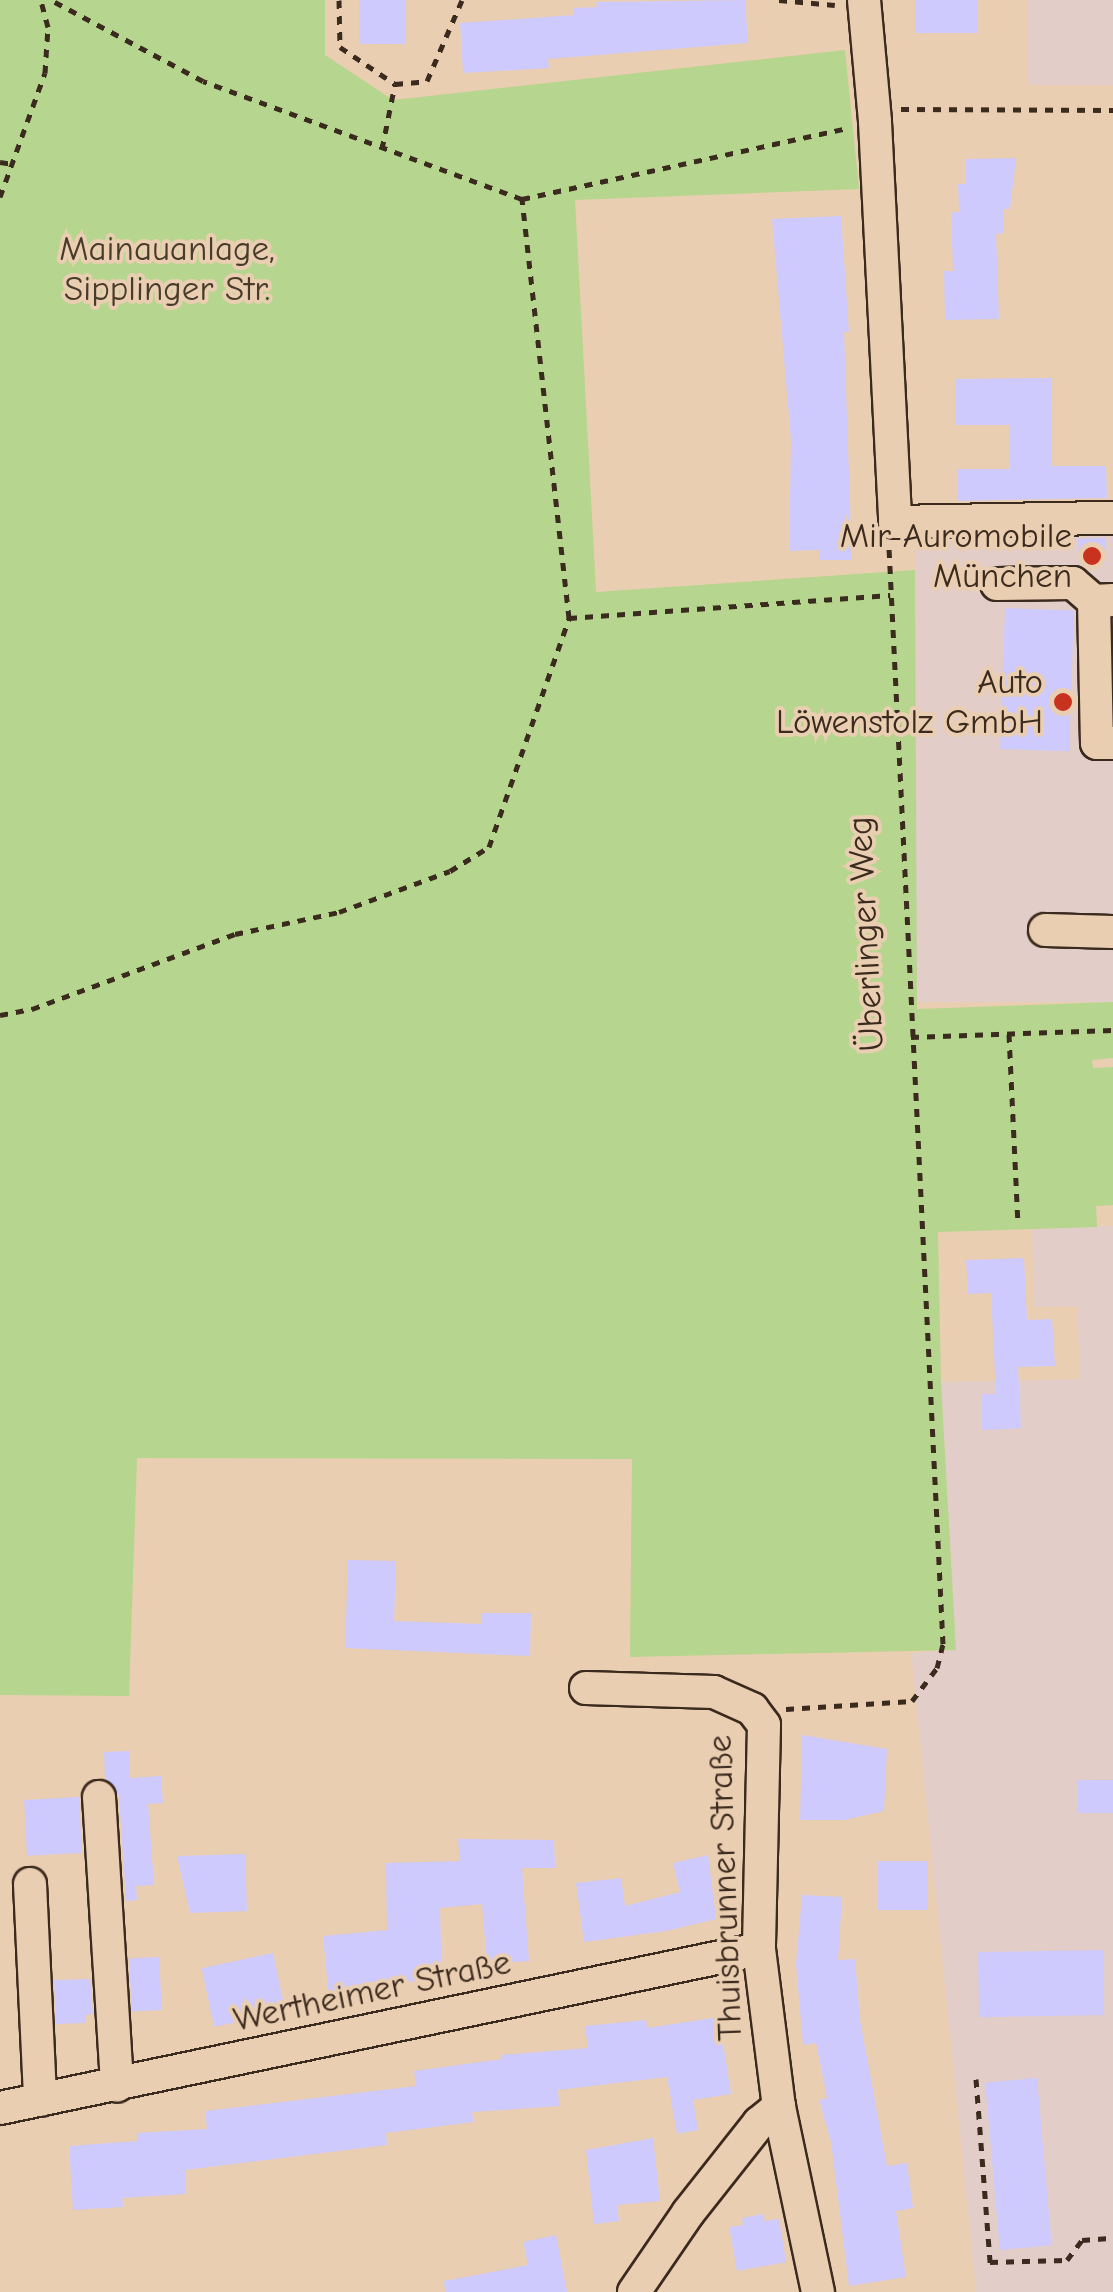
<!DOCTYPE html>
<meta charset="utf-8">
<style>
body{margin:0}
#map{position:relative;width:1113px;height:2292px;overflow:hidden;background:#eaceb1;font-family:"Comic Neue",sans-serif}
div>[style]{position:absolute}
.built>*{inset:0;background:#e2cdc8;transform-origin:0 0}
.green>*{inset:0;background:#b6d58e}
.building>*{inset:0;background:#cecafd;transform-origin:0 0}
.path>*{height:5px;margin-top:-2.5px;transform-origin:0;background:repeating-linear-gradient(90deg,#3b2a1e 0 8px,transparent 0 16px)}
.roads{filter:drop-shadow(2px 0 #3b2a1e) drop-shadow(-2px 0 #3b2a1e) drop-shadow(0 2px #3b2a1e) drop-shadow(0 -2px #3b2a1e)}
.minor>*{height:32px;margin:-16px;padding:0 16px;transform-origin:16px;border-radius:16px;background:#eaceb1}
.dots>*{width:28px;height:28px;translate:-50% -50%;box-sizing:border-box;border:5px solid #eaceb1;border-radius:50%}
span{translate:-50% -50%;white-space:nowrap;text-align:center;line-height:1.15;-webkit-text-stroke:8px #eaceb1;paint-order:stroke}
.park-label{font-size:35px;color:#473b29}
.poi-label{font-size:35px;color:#3b2a1e}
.right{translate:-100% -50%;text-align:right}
.street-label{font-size:35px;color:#3b2a1e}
</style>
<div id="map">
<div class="built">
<i style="left:1027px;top:0;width:86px;height:85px"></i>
<i style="left:1113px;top:530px;width:472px;height:198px;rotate:90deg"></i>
<i style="clip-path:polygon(1113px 1226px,1113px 2292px,976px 2292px,911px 1653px,956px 1650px,941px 1382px,1080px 1379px,1077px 1306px,1034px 1307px,1032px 1228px)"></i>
</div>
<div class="green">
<i style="clip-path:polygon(0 0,325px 0,325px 55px,393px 100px,845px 50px,859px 189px,575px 200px,596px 592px,915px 570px,917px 1009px,1113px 1002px,1113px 1058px,1092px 1060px,1093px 1068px,1113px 1067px,1113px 1205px,1096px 1206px,1097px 1227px,938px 1232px,941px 1382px,956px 1650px,630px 1657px,632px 1459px,137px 1458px,129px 1696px,0 1695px)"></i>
</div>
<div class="building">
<i style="left:359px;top:0;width:47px;height:44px"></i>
<i style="clip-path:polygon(745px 0,748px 43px,548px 59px,549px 68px,463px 73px,460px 23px,574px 15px,574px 8px,597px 7px,596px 2px)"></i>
<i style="left:915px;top:0;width:63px;height:33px"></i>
<i style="clip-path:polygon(1016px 158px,1010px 209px,1003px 209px,1004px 233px,996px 234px,999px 319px,945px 320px,944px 271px,953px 271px,951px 212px,959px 212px,958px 184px,966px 184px,965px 159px)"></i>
<i style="clip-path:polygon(841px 216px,849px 332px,844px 332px,852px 560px,819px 560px,819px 550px,789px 551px,791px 440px,772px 219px)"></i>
<i style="clip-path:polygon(1051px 378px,1052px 466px,1106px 466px,1107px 498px,957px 501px,957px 469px,1010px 469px,1010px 425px,956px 425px,956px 379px)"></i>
<i style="left:1105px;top:538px;width:26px;height:27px;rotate:88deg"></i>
<i style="left:1005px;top:608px;width:69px;height:141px;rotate:2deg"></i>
<i style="clip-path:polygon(1024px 1258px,1027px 1320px,1052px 1319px,1055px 1366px,1018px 1367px,1021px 1428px,982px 1430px,981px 1394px,996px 1394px,991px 1293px,968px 1294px,966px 1260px)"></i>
<i style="clip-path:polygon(348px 1560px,396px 1561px,394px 1621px,481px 1624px,481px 1613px,531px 1613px,530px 1656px,345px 1648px)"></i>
<i style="clip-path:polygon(802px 1735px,887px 1749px,884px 1811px,845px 1820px,800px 1820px)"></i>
<i style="clip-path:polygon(129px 1751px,130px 1778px,161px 1776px,163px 1803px,148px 1804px,154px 1885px,136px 1886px,137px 1900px,126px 1901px,119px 1796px,105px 1778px,104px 1752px)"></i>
<i style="left:1113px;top:1780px;width:33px;height:36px;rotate:90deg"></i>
<i style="left:79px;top:1797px;width:56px;height:55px;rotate:87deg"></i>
<i style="clip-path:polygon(458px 1839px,554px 1840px,555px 1868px,522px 1868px,529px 1961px,487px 1964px,482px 1904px,440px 1908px,442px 1981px,367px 1982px,368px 1995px,329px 1998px,323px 1936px,387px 1930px,386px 1863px,460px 1861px)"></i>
<i style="clip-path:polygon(245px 1854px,247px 1911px,190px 1913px,177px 1856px)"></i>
<i style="clip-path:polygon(708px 1855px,716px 1919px,666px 1931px,584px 1942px,576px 1883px,621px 1878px,625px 1906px,680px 1892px,673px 1863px)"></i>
<i style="left:878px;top:1861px;width:50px;height:49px"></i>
<i style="clip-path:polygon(802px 1895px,842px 1897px,838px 1960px,855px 1959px,860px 2020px,887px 2166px,907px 2163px,913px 2208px,896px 2211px,906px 2277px,849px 2286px,831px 2142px,819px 2100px,827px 2098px,816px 2043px,803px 2045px,796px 1964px)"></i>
<i style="left:1103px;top:1950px;width:65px;height:125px;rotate:89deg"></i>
<i style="left:273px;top:1953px;width:60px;height:73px;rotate:78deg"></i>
<i style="left:159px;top:1957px;width:53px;height:30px;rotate:87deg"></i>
<i style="clip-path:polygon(90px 1979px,93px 2014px,85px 2015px,85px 2023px,56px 2024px,54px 1980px)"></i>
<i style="clip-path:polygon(719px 2017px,731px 2094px,693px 2100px,698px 2130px,677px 2134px,667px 2077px,558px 2090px,559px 2106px,472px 2112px,474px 2122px,386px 2133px,387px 2145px,185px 2170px,186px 2194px,122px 2198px,123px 2207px,73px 2210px,69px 2146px,137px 2141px,137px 2133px,207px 2129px,205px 2111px,416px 2086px,414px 2071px,502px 2059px,501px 2055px,588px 2048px,585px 2026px,646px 2020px,647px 2028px)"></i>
<i style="left:1037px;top:2078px;width:168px;height:52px;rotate:85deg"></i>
<i style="clip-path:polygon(653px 2138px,660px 2201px,617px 2205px,619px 2221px,594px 2224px,586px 2150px)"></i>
<i style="clip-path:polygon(763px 2214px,764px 2221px,779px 2219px,786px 2262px,737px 2271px,729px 2227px,743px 2225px,742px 2218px)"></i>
<i style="clip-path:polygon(556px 2235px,567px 2292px,445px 2292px,444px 2281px,528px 2265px,523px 2242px)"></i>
</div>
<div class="path">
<i style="left:339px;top:0;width:47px;rotate:88.8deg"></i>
<i style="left:340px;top:47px;width:66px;rotate:33.9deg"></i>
<i style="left:779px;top:0;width:56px;rotate:5.1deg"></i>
<i style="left:901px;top:109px;width:212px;rotate:0.3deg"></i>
<i style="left:382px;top:149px;width:66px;rotate:-78.7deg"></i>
<i style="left:395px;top:84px;width:32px;rotate:-5deg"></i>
<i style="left:427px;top:81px;width:88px;rotate:-66.6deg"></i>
<i style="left:0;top:162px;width:13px;rotate:9deg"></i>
<i style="left:0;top:197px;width:132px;rotate:-70.1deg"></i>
<i style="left:45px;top:73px;width:46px;rotate:-86.3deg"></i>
<i style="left:48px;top:27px;width:28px;rotate:-105deg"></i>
<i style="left:522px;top:199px;width:334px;rotate:-12.3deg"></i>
<i style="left:569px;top:618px;width:322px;rotate:-4.1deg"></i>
<i style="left:0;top:1015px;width:33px;rotate:-11deg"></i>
<i style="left:32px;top:1009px;width:216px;rotate:-20.3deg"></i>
<i style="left:235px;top:934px;width:106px;rotate:-11.9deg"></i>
<i style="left:339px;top:912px;width:118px;rotate:-20.3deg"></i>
<i style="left:450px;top:871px;width:46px;rotate:-31.6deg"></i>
<i style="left:489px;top:847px;width:243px;rotate:-70.7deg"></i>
<i style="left:569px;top:618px;width:422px;rotate:-96.4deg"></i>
<i style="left:522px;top:199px;width:340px;rotate:-159.7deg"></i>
<i style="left:203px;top:81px;width:172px;rotate:-151.9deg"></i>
<i style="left:1009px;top:1034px;width:191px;rotate:87.3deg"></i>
<i style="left:911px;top:1037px;width:202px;rotate:-2deg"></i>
<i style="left:786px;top:1709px;width:126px;rotate:-3.6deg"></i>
<i style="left:912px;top:1701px;width:41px;rotate:-52.9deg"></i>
<i style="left:937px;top:1668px;width:25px;rotate:-76deg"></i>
<i style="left:943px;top:1644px;width:1096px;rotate:-92.82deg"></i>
<i style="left:976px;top:2079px;width:184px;rotate:85.6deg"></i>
<i style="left:990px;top:2262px;width:77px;rotate:-1.5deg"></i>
<i style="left:1067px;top:2260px;width:25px;rotate:-53deg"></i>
<i style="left:1082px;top:2240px;width:31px;rotate:-4deg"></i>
</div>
<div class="roads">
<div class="minor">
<i style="left:864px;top:0;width:122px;rotate:84.8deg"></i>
<i style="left:875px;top:122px;width:400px;rotate:87.1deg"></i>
<i style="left:895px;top:522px;width:218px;rotate:-1.1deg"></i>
<i style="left:997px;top:584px;width:76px;rotate:-0.8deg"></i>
<i style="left:1073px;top:583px;width:28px;rotate:41deg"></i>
<i style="left:1113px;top:600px;width:19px;rotate:177deg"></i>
<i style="left:1094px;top:601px;width:142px;rotate:88.8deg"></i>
<i style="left:1097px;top:743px;width:16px"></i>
<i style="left:1045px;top:930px;width:68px;rotate:1.7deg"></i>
<i style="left:586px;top:1688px;width:128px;rotate:1.8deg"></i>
<i style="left:714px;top:1692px;width:42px;rotate:24.1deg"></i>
<i style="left:752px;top:1709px;width:20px;rotate:53deg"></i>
<i style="left:764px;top:1725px;width:224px;rotate:91.3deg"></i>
<i style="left:759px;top:1949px;width:159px;rotate:82.8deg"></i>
<i style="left:779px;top:2107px;width:189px;rotate:78.1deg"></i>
<i style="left:99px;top:1797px;width:289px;rotate:86.4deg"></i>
<i style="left:30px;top:1884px;width:216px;rotate:87.3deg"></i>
<i style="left:0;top:2108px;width:775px;rotate:-11.83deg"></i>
<i style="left:634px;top:2292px;width:96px;rotate:-55.6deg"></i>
<i style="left:688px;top:2213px;width:115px;rotate:-51.7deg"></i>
<i style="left:759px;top:2123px;width:26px;rotate:-39deg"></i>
</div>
</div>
<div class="dots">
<i style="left:1092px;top:556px;background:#c8321e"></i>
<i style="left:1063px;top:702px;background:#c8321e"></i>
</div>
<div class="park-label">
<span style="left:167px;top:269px">Mainauanlage,<br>Sipplinger Str.</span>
</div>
<div class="poi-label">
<span class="right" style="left:1072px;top:556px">Mir Auromobile<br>München</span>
<span class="right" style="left:1043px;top:702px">Auto<br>Löwenstolz GmbH</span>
</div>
<div class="street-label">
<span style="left:866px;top:934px;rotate:-93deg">Überlinger Weg</span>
<span style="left:725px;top:1888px;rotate:-92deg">Thuisbrunner Straße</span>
<span style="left:372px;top:1991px;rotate:-12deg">Wertheimer Straße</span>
</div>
</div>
